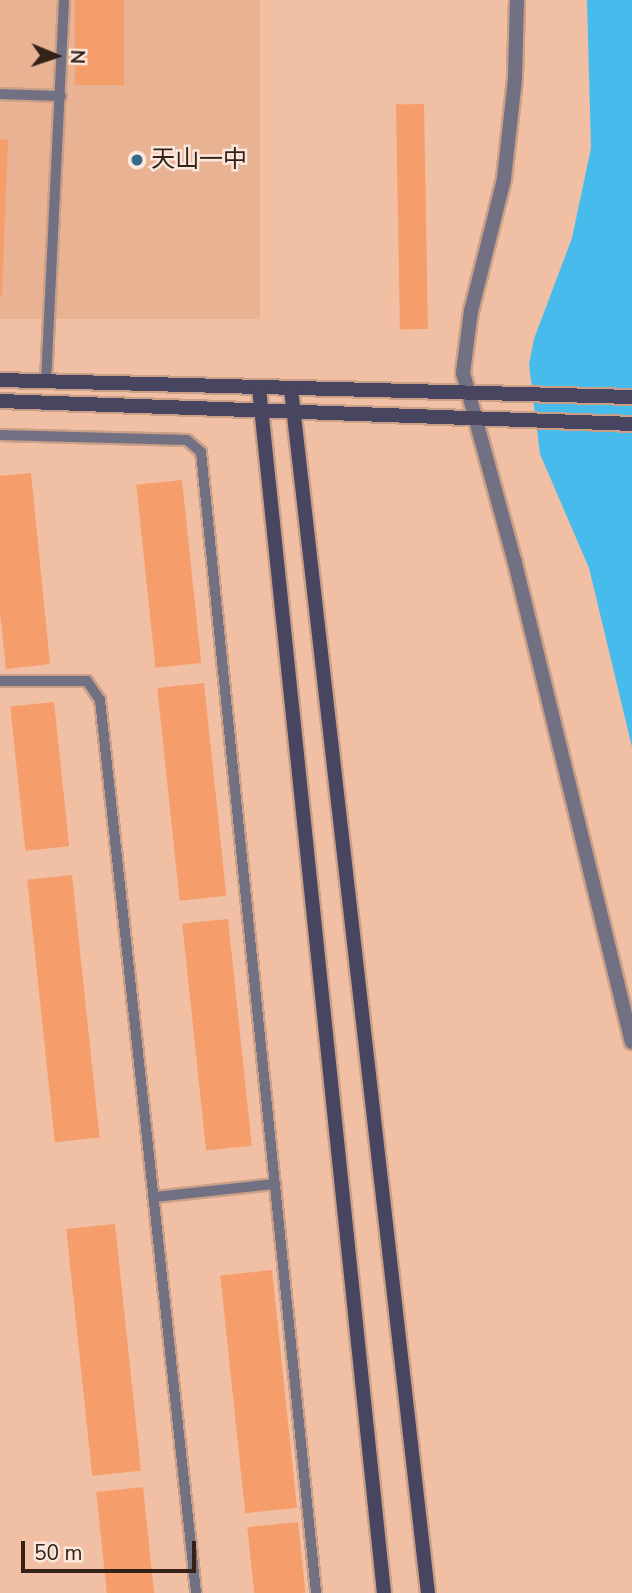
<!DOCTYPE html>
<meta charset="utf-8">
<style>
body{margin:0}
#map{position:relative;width:632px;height:1593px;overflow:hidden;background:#f0bfa4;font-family:"Nunito Sans","Noto Sans SC",sans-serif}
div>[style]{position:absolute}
.built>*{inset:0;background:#e8b293;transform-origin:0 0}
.water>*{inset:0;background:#48bbed}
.building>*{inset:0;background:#f69e6b;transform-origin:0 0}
.roads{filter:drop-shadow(2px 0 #caa088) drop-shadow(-2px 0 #caa088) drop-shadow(0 2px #caa088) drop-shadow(0 -2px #caa088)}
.service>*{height:10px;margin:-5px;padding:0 5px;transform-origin:5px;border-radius:5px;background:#727083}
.minor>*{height:14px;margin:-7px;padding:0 7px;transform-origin:7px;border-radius:7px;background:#727083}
.secondary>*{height:14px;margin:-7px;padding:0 7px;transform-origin:7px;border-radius:7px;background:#484560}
.dots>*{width:19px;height:19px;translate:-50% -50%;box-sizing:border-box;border:4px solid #fce7dc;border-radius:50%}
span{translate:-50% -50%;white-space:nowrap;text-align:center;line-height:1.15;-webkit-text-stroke:5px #fce7dc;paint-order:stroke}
.poi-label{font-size:24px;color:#342218}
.left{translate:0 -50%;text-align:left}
.north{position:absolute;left:21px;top:21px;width:70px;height:70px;-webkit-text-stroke:5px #fce7dc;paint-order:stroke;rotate:92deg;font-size:19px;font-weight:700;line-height:28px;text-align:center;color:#342218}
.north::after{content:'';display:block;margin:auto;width:24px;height:32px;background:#342218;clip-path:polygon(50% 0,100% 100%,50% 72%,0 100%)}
.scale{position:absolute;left:21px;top:1541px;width:175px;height:32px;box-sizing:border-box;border:4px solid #342218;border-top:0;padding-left:9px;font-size:21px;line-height:24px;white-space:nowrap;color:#342218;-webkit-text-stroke:5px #fce7dc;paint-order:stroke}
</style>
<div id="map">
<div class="built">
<i style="left:0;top:0;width:260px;height:319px"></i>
</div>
<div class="water">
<i style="clip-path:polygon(587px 0,632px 0,632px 747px,589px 568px,540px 454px,529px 364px,534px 339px,572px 238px,591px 148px)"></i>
</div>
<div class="building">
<i style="left:75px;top:0;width:49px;height:85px"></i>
<i style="left:424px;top:104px;width:225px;height:28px;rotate:89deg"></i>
<i style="clip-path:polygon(0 139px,8px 140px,2px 295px,0 295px)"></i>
<i style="clip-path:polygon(31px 473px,50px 664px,6px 669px,0 612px,0 476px)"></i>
<i style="left:182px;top:480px;width:184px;height:46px;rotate:84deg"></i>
<i style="left:204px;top:683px;width:214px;height:47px;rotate:84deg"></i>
<i style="left:54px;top:702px;width:145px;height:44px;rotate:84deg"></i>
<i style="left:72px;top:875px;width:264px;height:45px;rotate:84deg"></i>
<i style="left:228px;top:919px;width:228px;height:46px;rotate:84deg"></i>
<i style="left:115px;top:1224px;width:248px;height:49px;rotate:84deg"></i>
<i style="left:272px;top:1270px;width:239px;height:52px;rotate:84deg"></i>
<i style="left:143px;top:1487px;width:107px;height:47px;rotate:84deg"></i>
<i style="left:298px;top:1522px;width:71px;height:51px;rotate:84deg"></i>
</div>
<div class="roads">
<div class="service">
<i style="left:0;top:94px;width:61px;rotate:1.9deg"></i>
<i style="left:46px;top:382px;width:382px;rotate:-87.3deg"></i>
<i style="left:0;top:435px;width:187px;rotate:1.5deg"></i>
<i style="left:187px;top:440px;width:18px;rotate:41deg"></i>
<i style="left:201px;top:452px;width:1147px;rotate:84.24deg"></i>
<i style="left:0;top:681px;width:87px"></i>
<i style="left:87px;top:681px;width:23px;rotate:56deg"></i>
<i style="left:100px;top:700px;width:898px;rotate:83.86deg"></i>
<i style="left:155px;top:1197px;width:121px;rotate:-6.2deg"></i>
</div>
<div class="minor">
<i style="left:517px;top:0;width:79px;rotate:91.5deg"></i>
<i style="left:515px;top:79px;width:101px;rotate:96.3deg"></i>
<i style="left:504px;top:179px;width:136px;rotate:104deg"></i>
<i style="left:471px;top:311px;width:63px;rotate:97.4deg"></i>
<i style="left:463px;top:373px;width:197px;rotate:74.7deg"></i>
<i style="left:515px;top:563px;width:493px;rotate:76.3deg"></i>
</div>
<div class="secondary">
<i style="left:0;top:380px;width:632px;rotate:1.54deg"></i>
<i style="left:259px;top:388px;width:1211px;rotate:84.08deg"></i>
<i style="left:291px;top:389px;width:1212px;rotate:83.51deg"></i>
<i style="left:0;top:401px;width:632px;rotate:2.08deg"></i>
</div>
</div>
<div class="dots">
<i style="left:137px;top:160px;background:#336c86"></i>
</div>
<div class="poi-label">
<span class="left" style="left:151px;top:160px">天山一中</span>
</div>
<div class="north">N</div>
<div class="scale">50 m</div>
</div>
